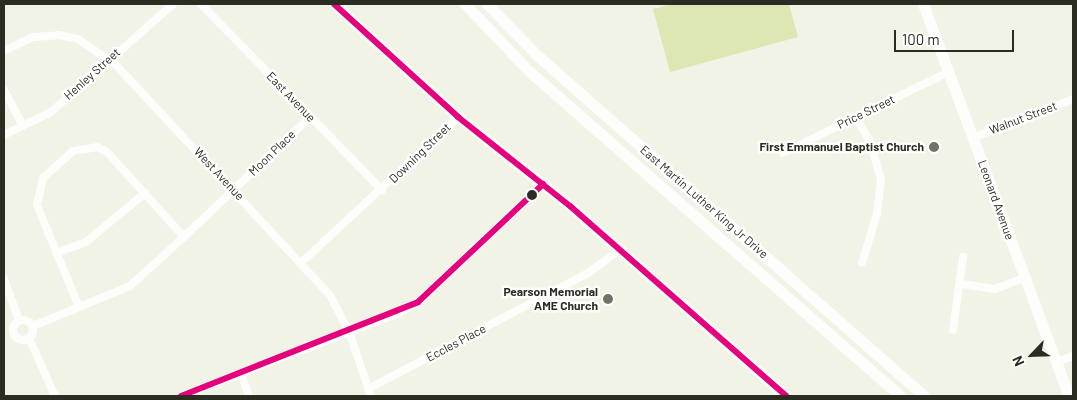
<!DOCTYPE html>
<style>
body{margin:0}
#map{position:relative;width:1077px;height:400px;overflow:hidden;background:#f0f3e5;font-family:Barlow,sans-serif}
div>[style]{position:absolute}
.green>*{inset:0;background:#dde7b4}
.street>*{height:8px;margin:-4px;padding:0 4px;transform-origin:4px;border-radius:4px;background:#fdfdfb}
.street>.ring{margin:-4px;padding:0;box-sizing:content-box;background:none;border:8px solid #fdfdfb;border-radius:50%}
.secondary>*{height:11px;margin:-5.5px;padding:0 5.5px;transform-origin:5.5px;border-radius:5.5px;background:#fdfdfb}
.bus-1>*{height:6px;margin:-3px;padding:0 3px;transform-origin:3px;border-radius:3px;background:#e5007d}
.dots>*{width:14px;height:14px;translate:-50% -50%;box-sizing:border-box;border:2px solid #fff;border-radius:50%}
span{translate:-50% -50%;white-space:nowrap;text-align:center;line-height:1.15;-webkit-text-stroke:5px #fff;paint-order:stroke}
.street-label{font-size:12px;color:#2b2d23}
.poi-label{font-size:12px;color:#2b2d23;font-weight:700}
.right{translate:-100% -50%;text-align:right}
.frame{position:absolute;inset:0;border:5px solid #2b2d23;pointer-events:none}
.north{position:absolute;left:1007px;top:330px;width:50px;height:50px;-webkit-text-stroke:4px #fff;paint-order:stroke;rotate:246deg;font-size:14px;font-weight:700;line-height:20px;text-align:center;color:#2b2d23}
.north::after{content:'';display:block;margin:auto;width:18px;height:22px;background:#2b2d23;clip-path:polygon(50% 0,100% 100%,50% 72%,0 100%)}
.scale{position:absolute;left:894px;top:30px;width:120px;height:22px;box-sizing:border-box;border:2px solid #2b2d23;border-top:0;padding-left:6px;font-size:15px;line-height:18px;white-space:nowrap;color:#2b2d23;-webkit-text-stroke:4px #fff;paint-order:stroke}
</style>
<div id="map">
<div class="green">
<i style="clip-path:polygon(672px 4px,789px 4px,798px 37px,670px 72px,653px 9px)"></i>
</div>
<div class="street">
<i style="left:201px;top:4px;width:260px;rotate:45.8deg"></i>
<i style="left:4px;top:51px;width:32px;rotate:-26deg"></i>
<i style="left:33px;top:37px;width:26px;rotate:-4deg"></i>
<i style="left:59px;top:35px;width:19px;rotate:12deg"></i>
<i style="left:78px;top:39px;width:46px;rotate:34.4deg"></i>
<i style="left:116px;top:65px;width:314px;rotate:47.1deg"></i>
<i style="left:330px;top:295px;width:42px;rotate:62.8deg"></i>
<i style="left:349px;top:332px;width:68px;rotate:71deg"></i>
<i style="left:4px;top:90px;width:40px;rotate:62deg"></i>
<i style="left:856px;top:118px;width:27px;rotate:59deg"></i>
<i style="left:870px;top:141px;width:41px;rotate:74.2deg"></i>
<i style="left:881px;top:180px;width:34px;rotate:97deg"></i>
<i style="left:877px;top:214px;width:51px;rotate:107deg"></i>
<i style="left:4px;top:135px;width:52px;rotate:-26.1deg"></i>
<i style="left:51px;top:112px;width:163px;rotate:-41.5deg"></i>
<i style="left:972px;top:138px;width:108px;rotate:-21.1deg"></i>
<i style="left:783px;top:153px;width:184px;rotate:-26.1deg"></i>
<i style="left:184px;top:237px;width:73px;rotate:137.8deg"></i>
<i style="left:130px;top:286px;width:55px;rotate:157.6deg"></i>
<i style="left:79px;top:307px;width:110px;rotate:-112.4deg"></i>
<i style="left:37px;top:205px;width:28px;rotate:-77deg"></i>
<i style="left:43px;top:178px;width:40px;rotate:-42deg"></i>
<i style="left:73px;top:151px;width:24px;rotate:-9deg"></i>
<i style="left:97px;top:147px;width:11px;rotate:27deg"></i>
<i style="left:107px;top:152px;width:115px;rotate:47.8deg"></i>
<i style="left:184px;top:237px;width:174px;rotate:-43.6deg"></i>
<i style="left:56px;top:253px;width:32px;rotate:-20deg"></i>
<i style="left:86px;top:242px;width:77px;rotate:-39.7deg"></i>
<i style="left:302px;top:262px;width:213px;rotate:-42.9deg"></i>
<i style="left:4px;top:279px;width:44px;rotate:69.9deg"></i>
<i style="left:962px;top:284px;width:33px;rotate:9deg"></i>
<i style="left:995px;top:289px;width:31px;rotate:-21deg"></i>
<i class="ring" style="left:13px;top:320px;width:12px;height:12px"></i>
<i style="left:33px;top:326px;width:50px;rotate:-22.4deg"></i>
<i style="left:953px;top:330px;width:74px;rotate:-82.2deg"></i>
<i style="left:29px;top:338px;width:64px;rotate:65.9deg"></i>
<i style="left:1056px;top:362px;width:18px;rotate:-19deg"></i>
<i style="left:241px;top:373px;width:24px;rotate:71deg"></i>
<i style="left:368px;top:389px;width:249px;rotate:-27.8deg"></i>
<i style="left:588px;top:273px;width:39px;rotate:-36deg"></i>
<i style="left:181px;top:396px;width:233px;rotate:-20.8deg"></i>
<i style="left:399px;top:313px;width:22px;rotate:-30deg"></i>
<i style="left:418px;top:302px;width:172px;rotate:-43.3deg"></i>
</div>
<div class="secondary">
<i style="left:334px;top:4px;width:168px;rotate:42.3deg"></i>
<i style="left:458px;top:117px;width:143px;rotate:38.5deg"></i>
<i style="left:570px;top:206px;width:288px;rotate:41.3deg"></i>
<i style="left:465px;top:4px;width:93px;rotate:46.3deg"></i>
<i style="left:529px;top:71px;width:493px;rotate:41.2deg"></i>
<i style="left:487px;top:4px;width:73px;rotate:45.6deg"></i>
<i style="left:538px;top:56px;width:514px;rotate:41.37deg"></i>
<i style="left:923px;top:4px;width:418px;rotate:69.6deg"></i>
</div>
<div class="bus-1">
<i style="left:334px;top:4px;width:168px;rotate:42.3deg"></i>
<i style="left:458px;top:117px;width:143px;rotate:38.5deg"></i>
<i style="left:570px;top:206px;width:288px;rotate:41.3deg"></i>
<i style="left:181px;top:396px;width:255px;rotate:-21.6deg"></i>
<i style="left:418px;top:302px;width:172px;rotate:-43.3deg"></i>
</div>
<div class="dots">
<i style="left:934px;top:147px;background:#707267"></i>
<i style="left:532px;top:195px;background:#2b2d23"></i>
<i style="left:608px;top:299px;background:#707267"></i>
</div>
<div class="street-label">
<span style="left:92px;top:74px;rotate:-42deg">Henley Street</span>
<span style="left:291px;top:97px;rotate:46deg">East Avenue</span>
<span style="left:866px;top:112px;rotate:-26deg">Price Street</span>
<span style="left:1023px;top:118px;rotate:-21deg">Walnut Street</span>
<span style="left:272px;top:153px;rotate:-44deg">Moon Place</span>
<span style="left:420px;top:153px;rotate:-44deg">Downing Street</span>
<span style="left:219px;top:174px;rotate:47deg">West Avenue</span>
<span style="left:996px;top:200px;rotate:70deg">Leonard Avenue</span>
<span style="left:704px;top:202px;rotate:41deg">East Martin Luther King Jr Drive</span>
<span style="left:456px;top:343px;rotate:-28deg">Eccles Place</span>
</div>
<div class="poi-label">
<span class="right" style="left:924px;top:147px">First Emmanuel Baptist Church</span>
<span class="right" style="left:598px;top:299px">Pearson Memorial<br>AME Church</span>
</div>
<div class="frame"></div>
<div class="north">N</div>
<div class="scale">100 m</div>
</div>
